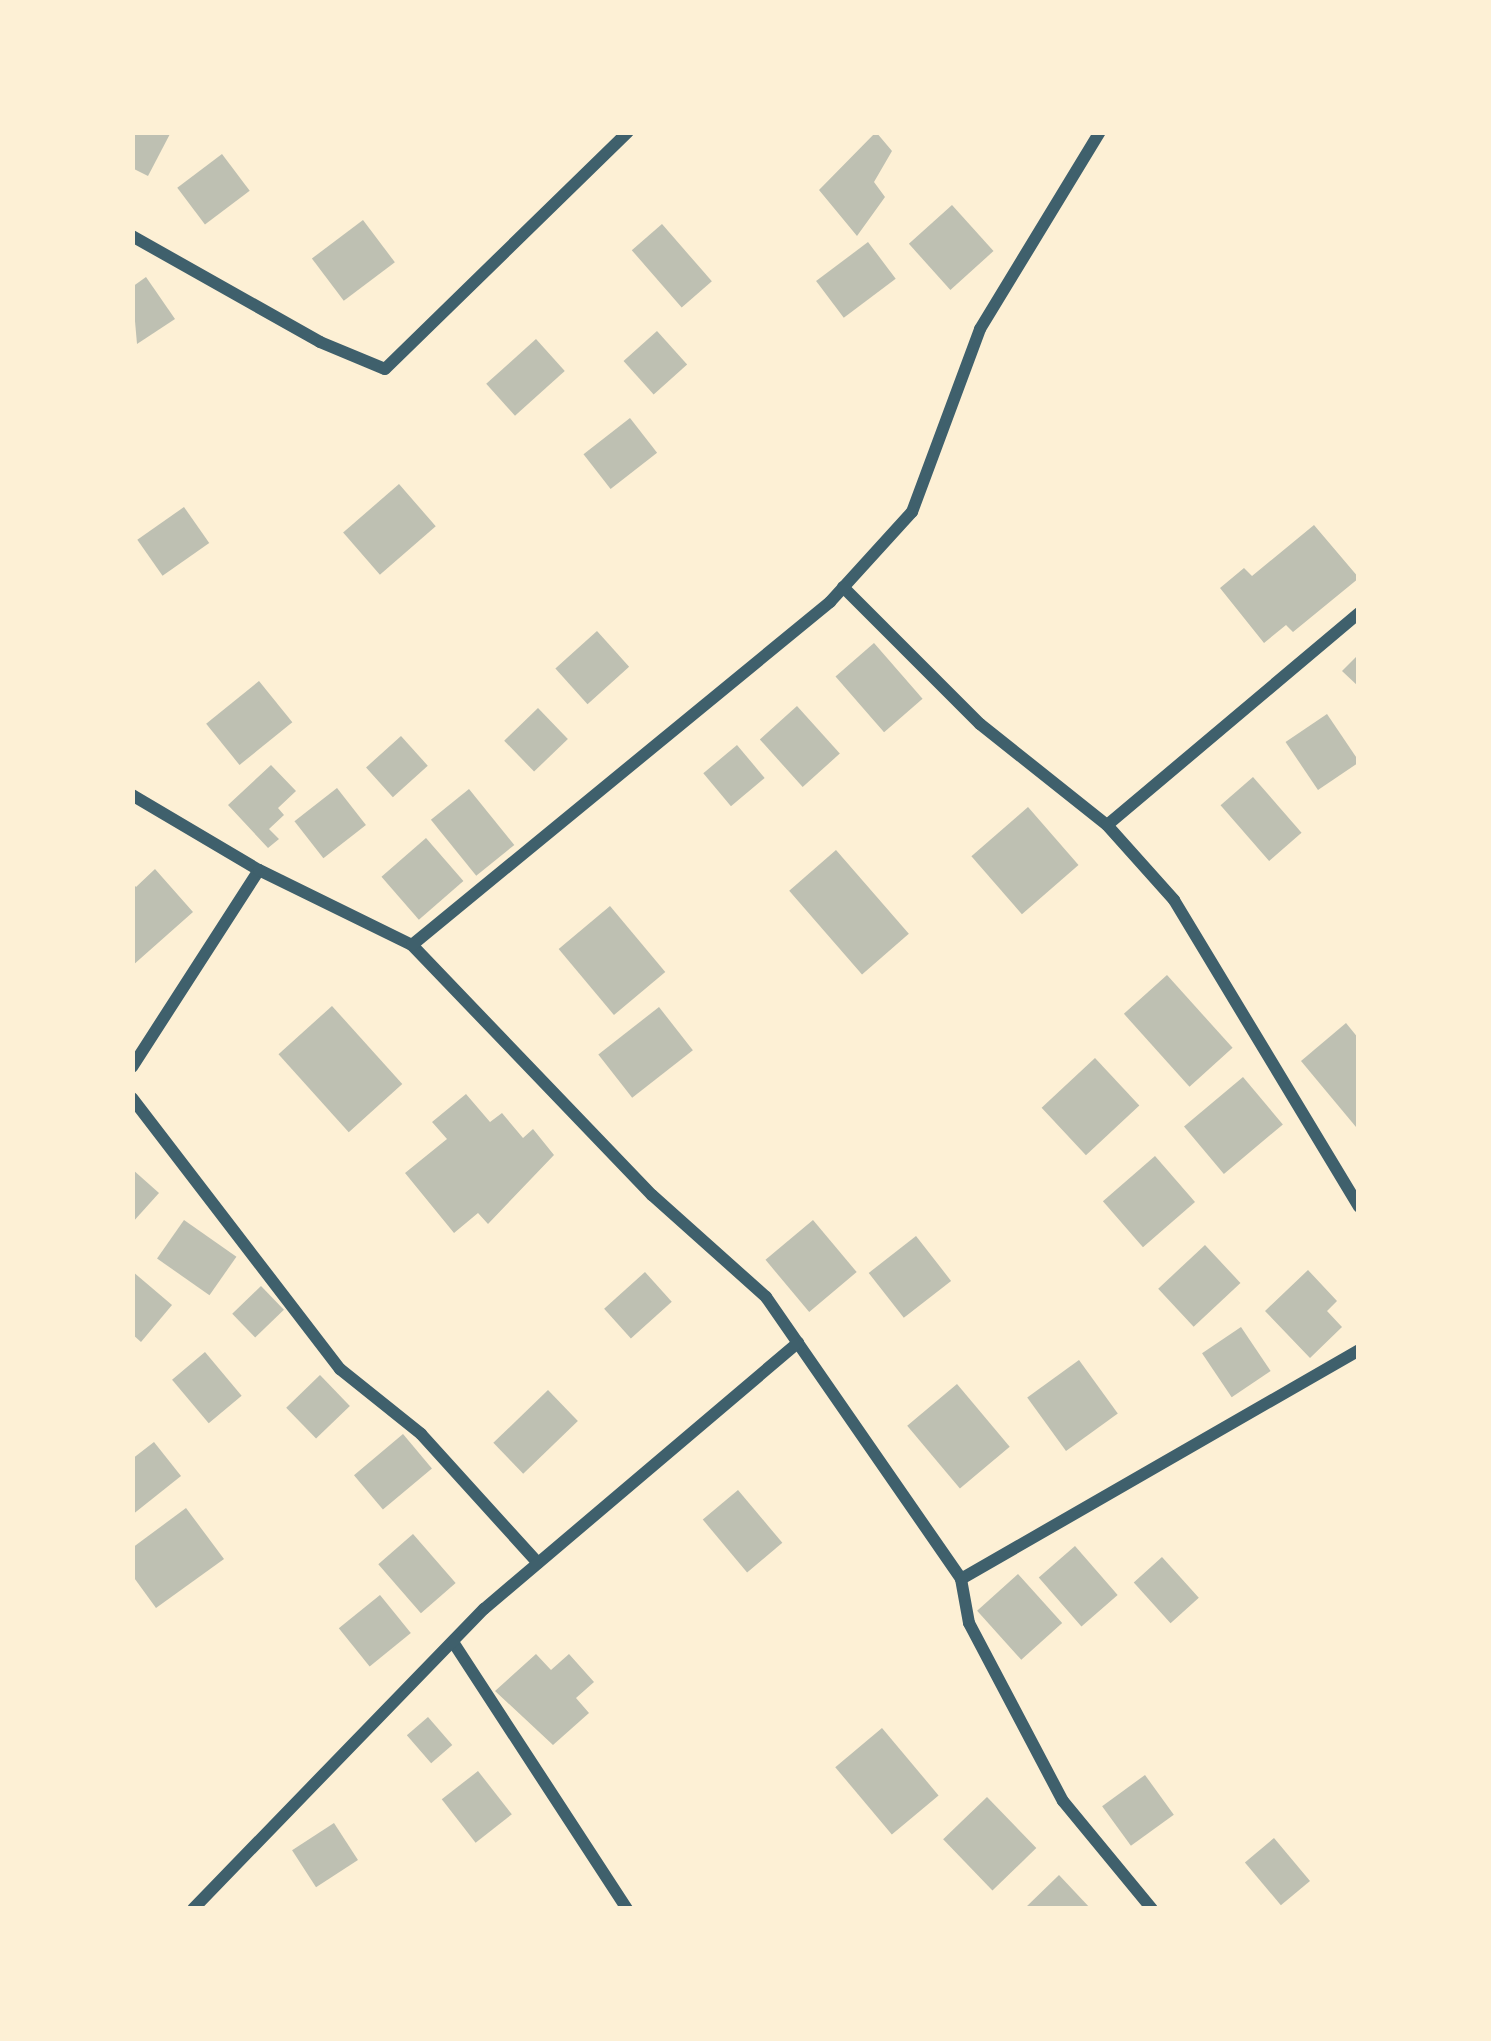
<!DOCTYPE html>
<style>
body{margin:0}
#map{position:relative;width:1491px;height:2041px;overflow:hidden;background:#fdf0d5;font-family:Ubuntu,sans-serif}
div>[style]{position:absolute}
.building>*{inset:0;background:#bec0b2;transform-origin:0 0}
.minor>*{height:12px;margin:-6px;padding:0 6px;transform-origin:6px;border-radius:6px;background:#3f606c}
span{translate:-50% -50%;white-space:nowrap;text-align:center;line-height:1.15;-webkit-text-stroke:12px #fdf0d5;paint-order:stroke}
.frame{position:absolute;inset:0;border:135px solid #fdf0d5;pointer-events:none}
</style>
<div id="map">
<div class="building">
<i style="clip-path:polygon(132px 132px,171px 132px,148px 176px,132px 168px)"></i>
<i style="clip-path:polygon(876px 132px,892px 151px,874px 182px,885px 197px,857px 236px,819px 190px)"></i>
<i style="left:222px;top:154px;width:46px;height:56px;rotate:53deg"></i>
<i style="left:952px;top:205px;width:62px;height:58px;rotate:48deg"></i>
<i style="left:363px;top:220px;width:53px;height:64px;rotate:53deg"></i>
<i style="left:662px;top:224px;width:76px;height:40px;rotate:49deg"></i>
<i style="left:868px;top:242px;width:46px;height:65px;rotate:53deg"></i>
<i style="clip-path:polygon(146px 277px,175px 319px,137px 344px,132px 287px)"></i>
<i style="left:657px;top:331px;width:45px;height:45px;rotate:48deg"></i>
<i style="left:536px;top:339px;width:43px;height:67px;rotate:48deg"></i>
<i style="left:630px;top:418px;width:44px;height:59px;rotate:52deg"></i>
<i style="left:399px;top:484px;width:56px;height:74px;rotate:49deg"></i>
<i style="left:184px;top:507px;width:44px;height:57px;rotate:55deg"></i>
<i style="clip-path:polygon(1314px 525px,1359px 578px,1293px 632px,1286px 625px,1264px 643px,1220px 588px,1244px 568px,1252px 576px)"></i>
<i style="left:597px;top:631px;width:48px;height:56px;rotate:48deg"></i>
<i style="left:874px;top:643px;width:74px;height:51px;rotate:49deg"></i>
<i style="clip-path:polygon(1359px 654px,1359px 687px,1342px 671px)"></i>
<i style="left:259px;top:681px;width:53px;height:68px;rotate:51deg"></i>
<i style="left:797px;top:706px;width:64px;height:50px;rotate:48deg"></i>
<i style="left:538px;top:708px;width:43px;height:47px;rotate:46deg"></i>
<i style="left:1327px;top:714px;width:58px;height:50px;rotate:56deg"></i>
<i style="left:401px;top:736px;width:40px;height:47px;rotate:48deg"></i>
<i style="left:737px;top:745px;width:43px;height:44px;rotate:50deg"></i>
<i style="clip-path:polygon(271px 765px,296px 791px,278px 808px,284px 815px,269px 829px,279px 839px,268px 848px,228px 805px)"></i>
<i style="left:1253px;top:777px;width:74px;height:43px;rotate:49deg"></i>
<i style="left:337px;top:788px;width:47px;height:54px;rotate:52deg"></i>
<i style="left:469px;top:789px;width:72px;height:49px;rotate:51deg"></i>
<i style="left:1028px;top:807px;width:77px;height:75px;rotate:49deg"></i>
<i style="left:426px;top:838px;width:57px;height:59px;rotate:49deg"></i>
<i style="left:836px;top:850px;width:111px;height:62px;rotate:49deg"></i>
<i style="clip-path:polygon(155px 869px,193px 912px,132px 966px,132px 882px,136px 887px)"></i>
<i style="left:610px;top:906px;width:86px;height:67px;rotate:50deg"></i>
<i style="left:1167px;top:975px;width:98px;height:58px;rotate:48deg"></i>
<i style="left:332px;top:1006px;width:105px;height:72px;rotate:48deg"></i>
<i style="left:659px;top:1007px;width:55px;height:77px;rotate:52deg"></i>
<i style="clip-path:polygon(1346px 1023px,1359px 1039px,1356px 1127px,1301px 1061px)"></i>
<i style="left:1095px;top:1058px;width:65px;height:73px;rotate:47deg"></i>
<i style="left:1243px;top:1077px;width:62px;height:77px;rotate:50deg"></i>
<i style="clip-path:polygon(466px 1094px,490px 1122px,502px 1113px,523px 1138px,533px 1129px,554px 1155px,488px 1224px,478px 1213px,454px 1233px,405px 1173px,447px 1139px,432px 1122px)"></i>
<i style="left:1155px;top:1156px;width:61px;height:69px;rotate:49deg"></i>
<i style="clip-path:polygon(132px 1169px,159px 1193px,132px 1223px)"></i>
<i style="left:184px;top:1220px;width:64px;height:47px;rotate:35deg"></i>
<i style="left:813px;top:1220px;width:68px;height:62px;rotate:50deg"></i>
<i style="left:916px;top:1236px;width:57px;height:60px;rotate:52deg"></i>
<i style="left:1205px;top:1245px;width:52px;height:64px;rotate:47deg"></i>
<i style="clip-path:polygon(1308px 1270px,1337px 1301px,1327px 1311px,1342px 1327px,1310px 1358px,1265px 1311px)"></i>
<i style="clip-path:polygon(132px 1271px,172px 1305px,141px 1342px,132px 1334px)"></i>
<i style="left:645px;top:1272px;width:40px;height:55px;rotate:48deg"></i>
<i style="left:261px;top:1286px;width:33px;height:40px;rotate:46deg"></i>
<i style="left:1241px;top:1327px;width:53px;height:47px;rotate:56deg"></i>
<i style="left:205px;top:1352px;width:57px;height:43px;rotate:50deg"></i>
<i style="left:1079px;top:1360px;width:66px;height:64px;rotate:54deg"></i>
<i style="left:320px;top:1375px;width:43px;height:47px;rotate:46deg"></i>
<i style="left:957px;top:1384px;width:82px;height:65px;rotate:50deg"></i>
<i style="left:548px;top:1390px;width:43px;height:76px;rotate:46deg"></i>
<i style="left:403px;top:1434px;width:45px;height:64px;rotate:50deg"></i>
<i style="clip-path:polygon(154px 1442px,181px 1476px,132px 1515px,132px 1459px)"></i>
<i style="left:738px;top:1490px;width:69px;height:46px;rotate:50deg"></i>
<i style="clip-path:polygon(186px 1508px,224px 1559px,156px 1608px,132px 1575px,132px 1548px)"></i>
<i style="left:413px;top:1534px;width:65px;height:46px;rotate:49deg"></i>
<i style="left:1075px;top:1546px;width:65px;height:48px;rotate:49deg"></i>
<i style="left:1162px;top:1557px;width:55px;height:38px;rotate:48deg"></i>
<i style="left:1018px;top:1574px;width:66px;height:55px;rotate:48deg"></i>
<i style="left:380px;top:1595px;width:49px;height:53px;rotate:51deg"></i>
<i style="clip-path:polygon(536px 1654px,551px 1670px,569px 1654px,594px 1682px,576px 1698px,589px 1713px,553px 1745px,495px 1691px)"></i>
<i style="left:428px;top:1717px;width:37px;height:28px;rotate:49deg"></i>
<i style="left:882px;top:1728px;width:88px;height:61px;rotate:50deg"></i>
<i style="left:478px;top:1771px;width:55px;height:46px;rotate:52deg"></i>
<i style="left:1145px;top:1775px;width:49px;height:53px;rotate:54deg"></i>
<i style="left:987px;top:1797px;width:71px;height:61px;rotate:46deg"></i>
<i style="left:334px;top:1823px;width:44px;height:50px;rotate:57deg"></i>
<i style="left:1274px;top:1838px;width:56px;height:38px;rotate:50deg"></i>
<i style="clip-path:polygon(1059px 1875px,1091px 1909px,1024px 1909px)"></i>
</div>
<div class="minor">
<i style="left:132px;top:236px;width:216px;rotate:29.4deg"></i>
<i style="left:320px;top:342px;width:70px;rotate:22.6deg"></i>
<i style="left:385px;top:369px;width:339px;rotate:-44.3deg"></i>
<i style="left:843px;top:587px;width:194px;rotate:45deg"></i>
<i style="left:980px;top:724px;width:162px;rotate:38.5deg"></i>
<i style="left:1359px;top:613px;width:329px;rotate:139.9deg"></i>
<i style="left:1107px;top:825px;width:101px;rotate:48.2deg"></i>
<i style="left:1174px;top:900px;width:358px;rotate:58.9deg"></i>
<i style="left:132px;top:795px;width:147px;rotate:30.6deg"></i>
<i style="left:259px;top:870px;width:234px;rotate:122.8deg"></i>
<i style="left:259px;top:870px;width:170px;rotate:26.1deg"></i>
<i style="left:412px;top:945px;width:347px;rotate:46.2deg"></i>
<i style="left:652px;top:1195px;width:153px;rotate:41.8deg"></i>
<i style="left:766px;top:1297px;width:343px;rotate:55.3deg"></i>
<i style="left:961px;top:1579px;width:459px;rotate:-29.9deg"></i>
<i style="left:412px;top:945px;width:541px;rotate:-39.37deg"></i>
<i style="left:830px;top:602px;width:122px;rotate:-47.7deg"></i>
<i style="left:912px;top:512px;width:195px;rotate:-69.6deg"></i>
<i style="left:980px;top:329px;width:231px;rotate:-58.7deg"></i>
<i style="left:132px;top:1098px;width:342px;rotate:52.5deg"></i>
<i style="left:340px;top:1369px;width:104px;rotate:38.7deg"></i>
<i style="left:421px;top:1434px;width:174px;rotate:47.8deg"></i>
<i style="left:961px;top:1579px;width:45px;rotate:79.7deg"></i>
<i style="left:969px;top:1623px;width:201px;rotate:62.2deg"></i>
<i style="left:1063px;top:1801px;width:140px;rotate:50.5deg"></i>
<i style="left:453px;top:1642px;width:319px;rotate:56.9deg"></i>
<i style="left:193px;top:1909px;width:418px;rotate:-45.9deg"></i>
<i style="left:484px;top:1609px;width:412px;rotate:-40.3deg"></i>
</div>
<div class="frame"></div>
</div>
